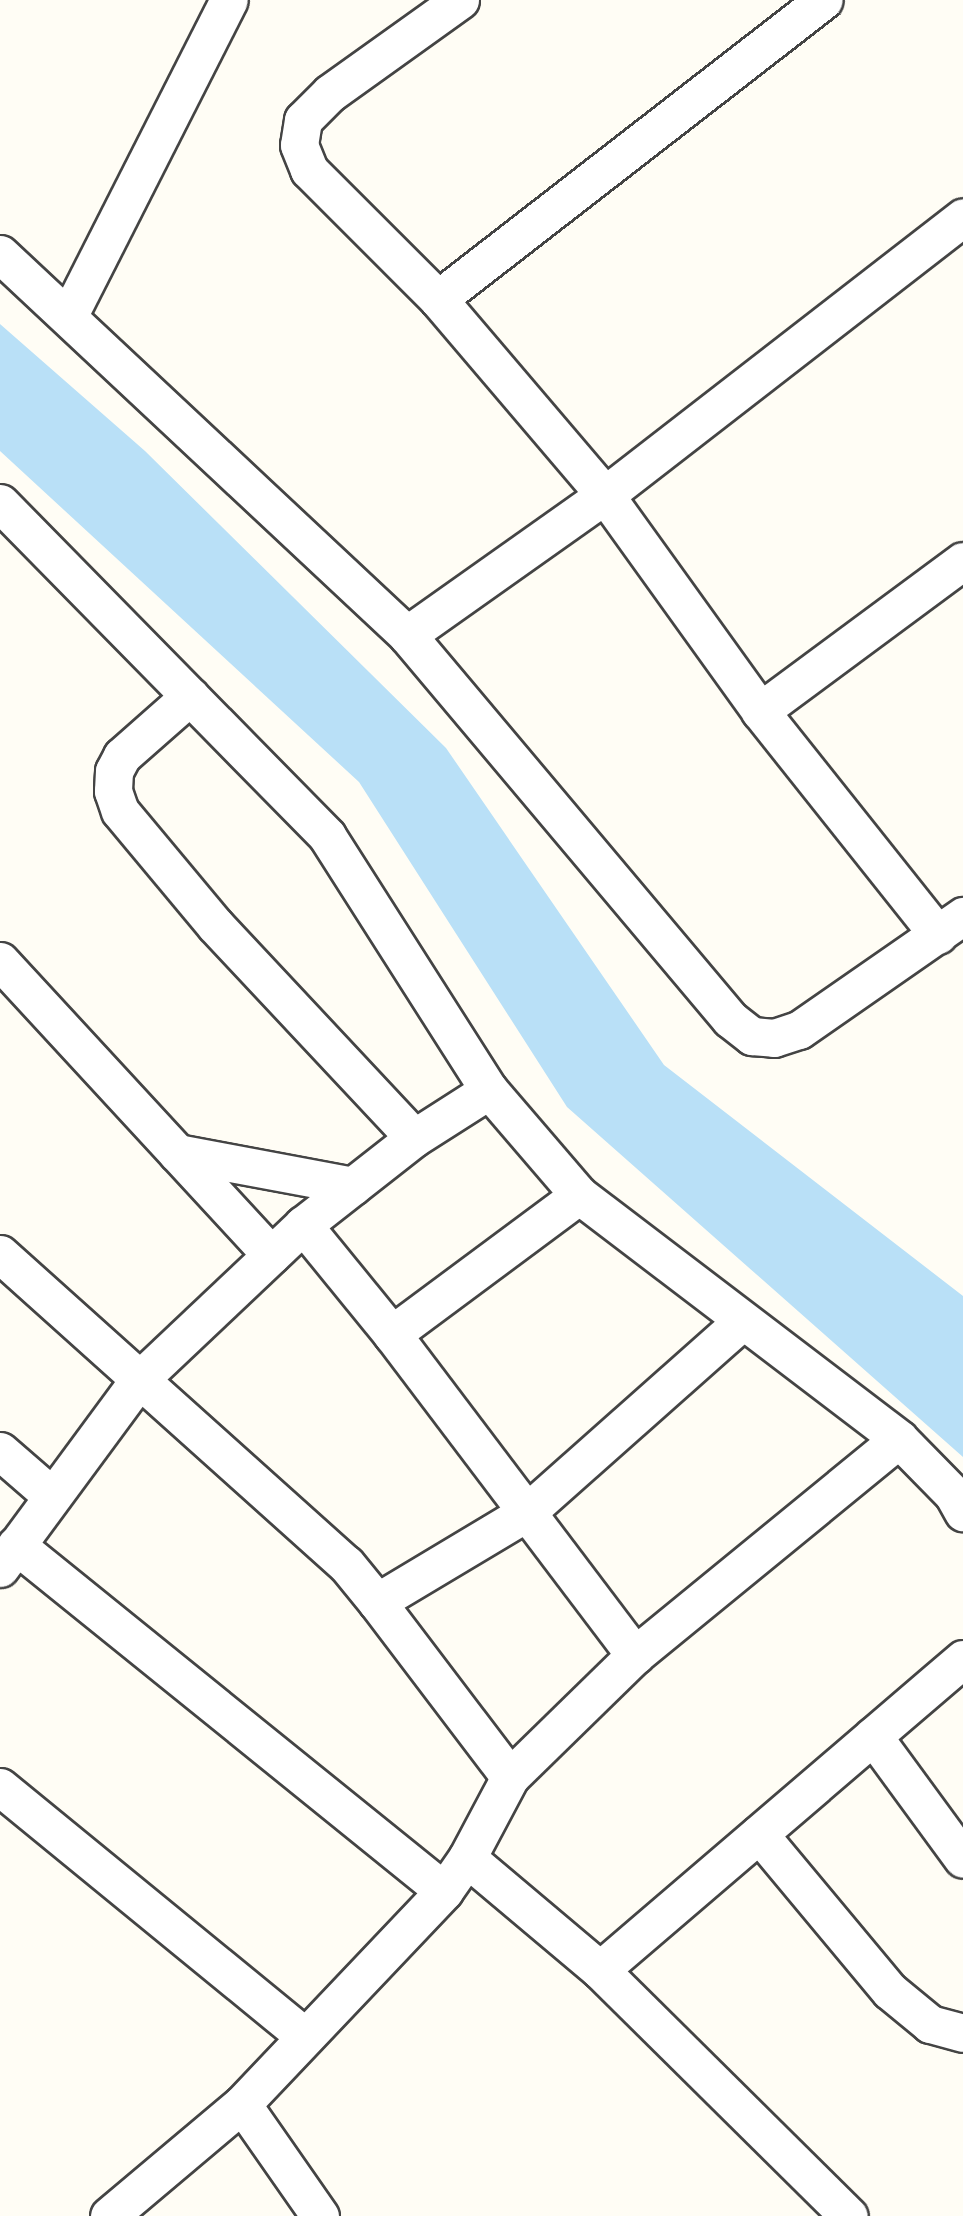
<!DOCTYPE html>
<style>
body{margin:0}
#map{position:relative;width:963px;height:2216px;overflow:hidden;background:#fffdf5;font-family:"Playfair Display",serif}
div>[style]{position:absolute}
.water>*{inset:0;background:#b9e0f7}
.roads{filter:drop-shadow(2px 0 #444) drop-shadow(-2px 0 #444) drop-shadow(0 2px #444) drop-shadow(0 -2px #444)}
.minor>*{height:37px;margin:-18.5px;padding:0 18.5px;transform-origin:18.5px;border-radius:18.5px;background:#fff}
span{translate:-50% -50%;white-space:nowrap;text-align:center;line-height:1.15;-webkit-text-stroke:7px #fff;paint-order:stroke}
</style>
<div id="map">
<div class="water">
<i style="clip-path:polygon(0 324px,145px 451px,446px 748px,664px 1065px,963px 1296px,963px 1457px,567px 1107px,359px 782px,0 451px)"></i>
</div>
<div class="roads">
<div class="minor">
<i style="left:460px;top:0;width:160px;rotate:144.4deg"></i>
<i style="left:330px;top:93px;width:38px;rotate:135deg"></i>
<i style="left:303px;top:120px;width:25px;rotate:99deg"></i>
<i style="left:299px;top:145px;width:27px;rotate:68deg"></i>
<i style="left:309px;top:170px;width:182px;rotate:45deg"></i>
<i style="left:438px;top:299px;width:257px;rotate:49.6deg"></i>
<i style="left:605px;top:495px;width:266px;rotate:54.3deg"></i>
<i style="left:760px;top:711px;width:286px;rotate:51.5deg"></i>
<i style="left:0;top:254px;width:558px;rotate:43.11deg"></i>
<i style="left:407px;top:635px;width:502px;rotate:49.93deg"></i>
<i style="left:730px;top:1019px;width:28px;rotate:38deg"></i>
<i style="left:752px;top:1036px;width:22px;rotate:5deg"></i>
<i style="left:774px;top:1038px;width:26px;rotate:-18deg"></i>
<i style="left:799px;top:1030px;width:200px;rotate:-34.8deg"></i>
<i style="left:438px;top:299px;width:488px;rotate:-37.8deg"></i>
<i style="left:69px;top:315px;width:353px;rotate:-63.1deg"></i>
<i style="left:0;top:503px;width:467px;rotate:45.5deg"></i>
<i style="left:327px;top:836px;width:301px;rotate:57.5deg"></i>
<i style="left:489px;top:1090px;width:138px;rotate:49.4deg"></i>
<i style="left:579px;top:1195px;width:402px;rotate:37.3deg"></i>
<i style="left:899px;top:1439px;width:77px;rotate:45.5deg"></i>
<i style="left:953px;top:1494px;width:21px;rotate:61deg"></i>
<i style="left:407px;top:635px;width:242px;rotate:-35.3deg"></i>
<i style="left:605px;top:495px;width:453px;rotate:-37.8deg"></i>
<i style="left:190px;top:696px;width:91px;rotate:138.6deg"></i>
<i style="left:122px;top:756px;width:17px;rotate:118deg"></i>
<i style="left:114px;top:771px;width:20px;rotate:93deg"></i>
<i style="left:113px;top:791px;width:21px;rotate:71deg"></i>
<i style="left:120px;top:811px;width:148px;rotate:50.2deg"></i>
<i style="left:215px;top:925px;width:291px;rotate:46.9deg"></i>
<i style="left:760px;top:711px;width:252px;rotate:-36.5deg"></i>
<i style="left:0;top:961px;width:400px;rotate:47.3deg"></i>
<i style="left:177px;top:1153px;width:179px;rotate:10.6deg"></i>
<i style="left:303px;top:1225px;width:141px;rotate:50.8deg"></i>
<i style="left:392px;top:1334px;width:403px;rotate:52.9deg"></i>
<i style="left:0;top:1254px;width:465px;rotate:41.9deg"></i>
<i style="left:346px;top:1564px;width:49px;rotate:50.8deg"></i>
<i style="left:377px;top:1602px;width:174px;rotate:-30.9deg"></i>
<i style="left:526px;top:1513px;width:288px;rotate:-41.6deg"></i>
<i style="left:392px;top:1334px;width:233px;rotate:-36.6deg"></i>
<i style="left:0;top:1451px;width:69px;rotate:40.9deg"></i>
<i style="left:16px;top:1545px;width:550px;rotate:38.95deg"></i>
<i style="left:0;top:1568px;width:232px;rotate:-53.6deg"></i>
<i style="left:138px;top:1381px;width:227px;rotate:-43.4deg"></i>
<i style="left:303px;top:1225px;width:141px;rotate:-38.1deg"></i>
<i style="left:414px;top:1138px;width:89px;rotate:-32.6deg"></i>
<i style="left:377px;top:1602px;width:220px;rotate:52.8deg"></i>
<i style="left:873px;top:1736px;width:152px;rotate:53.8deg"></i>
<i style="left:0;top:1787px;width:394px;rotate:39.3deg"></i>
<i style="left:759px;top:1834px;width:204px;rotate:50.2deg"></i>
<i style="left:890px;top:1991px;width:52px;rotate:39.5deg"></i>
<i style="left:930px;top:2024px;width:34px;rotate:15deg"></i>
<i style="left:467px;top:1858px;width:92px;rotate:-62deg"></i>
<i style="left:510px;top:1777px;width:175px;rotate:-44.3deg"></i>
<i style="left:635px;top:1655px;width:341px;rotate:-39.3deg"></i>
<i style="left:600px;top:1970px;width:478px;rotate:-40.6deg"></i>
<i style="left:109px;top:2216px;width:174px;rotate:-40.1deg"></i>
<i style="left:320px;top:2216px;width:136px;rotate:-124.9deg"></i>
<i style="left:242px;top:2104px;width:294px;rotate:-46.5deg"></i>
<i style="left:444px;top:1891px;width:40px;rotate:-55.1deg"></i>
<i style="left:467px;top:1858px;width:174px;rotate:40.1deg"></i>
<i style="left:600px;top:1970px;width:350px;rotate:44.7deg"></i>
</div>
</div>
</div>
